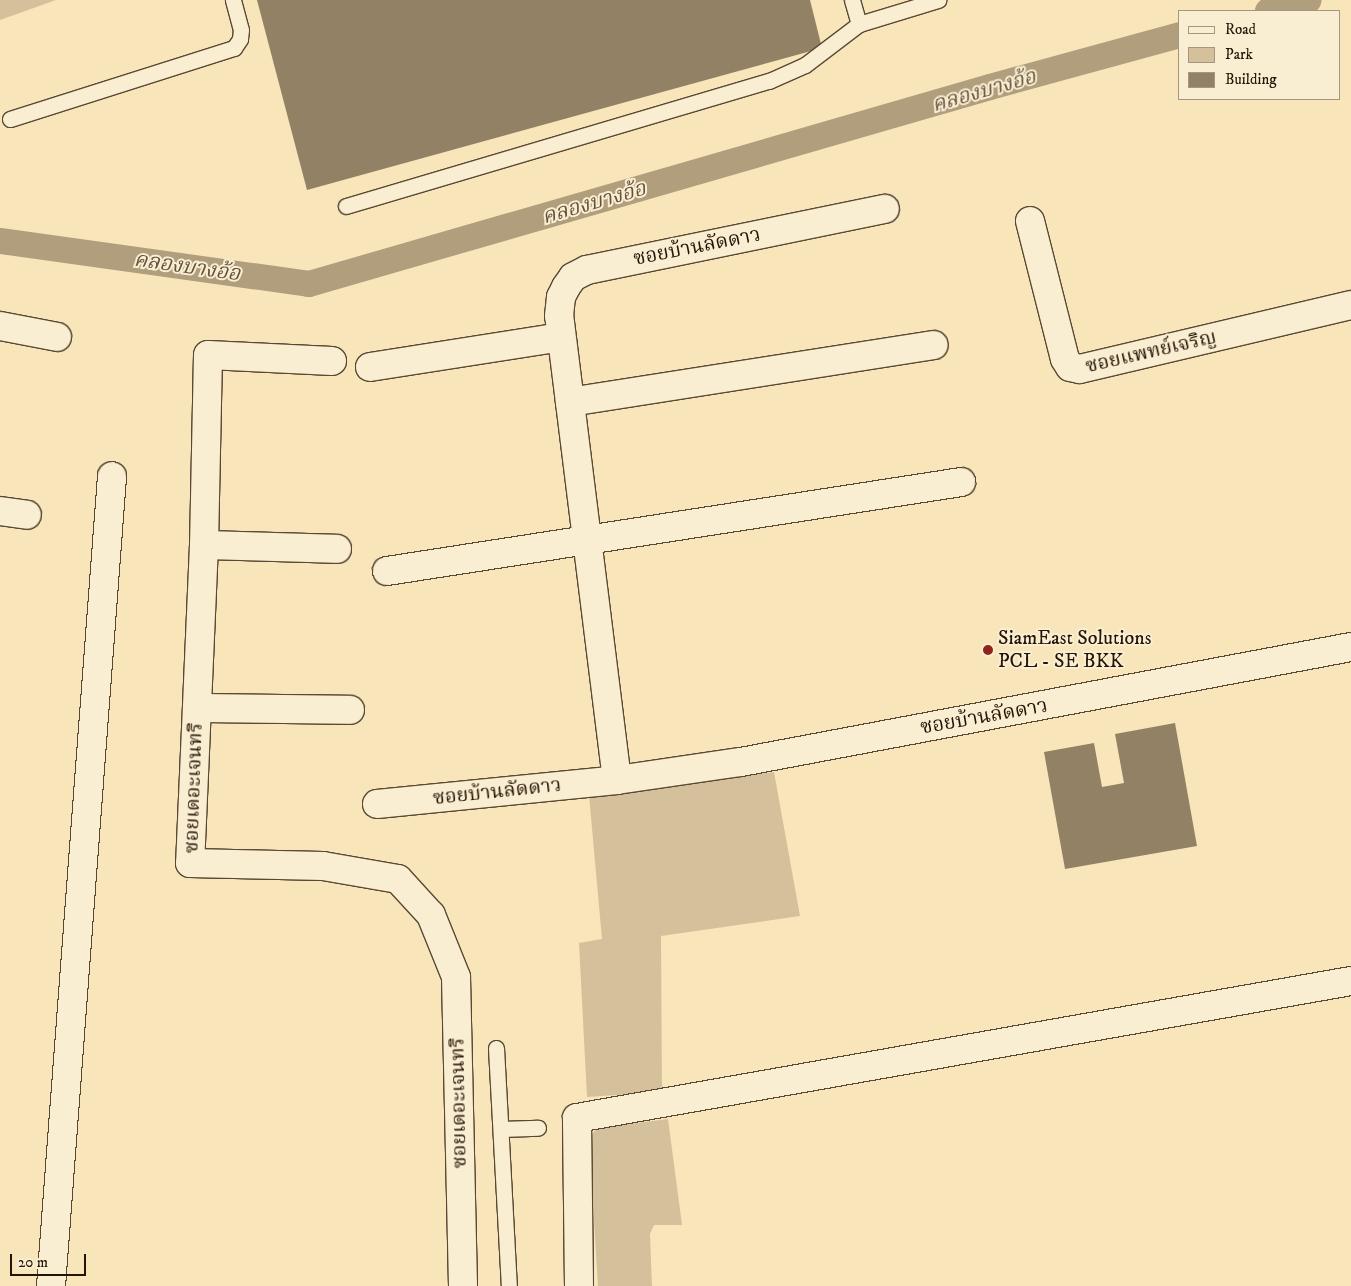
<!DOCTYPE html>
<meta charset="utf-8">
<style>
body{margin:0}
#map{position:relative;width:1351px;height:1286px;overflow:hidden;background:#f8e5ba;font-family:"IM FELL DW Pica","Noto Serif Thai",serif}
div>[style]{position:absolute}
.green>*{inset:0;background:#d4c19b}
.canal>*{height:26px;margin:-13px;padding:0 13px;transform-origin:13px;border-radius:13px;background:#b09e7d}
.building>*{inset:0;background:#928164}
.roads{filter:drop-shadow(1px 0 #594833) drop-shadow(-1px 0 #594833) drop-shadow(0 1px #594833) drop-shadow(0 -1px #594833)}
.lane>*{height:15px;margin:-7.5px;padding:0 7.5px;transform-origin:7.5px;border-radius:7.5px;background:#faeed2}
.street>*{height:28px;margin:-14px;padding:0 14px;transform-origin:14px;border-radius:14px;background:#faeed2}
.dots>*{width:14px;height:14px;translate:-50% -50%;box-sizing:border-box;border:2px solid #faeed2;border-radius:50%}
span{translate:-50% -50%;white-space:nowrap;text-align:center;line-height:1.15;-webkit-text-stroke:4px #faeed2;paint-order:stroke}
.street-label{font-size:20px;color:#241406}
.poi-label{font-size:20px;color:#241406}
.left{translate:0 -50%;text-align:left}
.water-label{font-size:21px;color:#63523c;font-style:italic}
.legend{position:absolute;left:1178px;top:10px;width:162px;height:90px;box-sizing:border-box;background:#faeed2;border:1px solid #a49780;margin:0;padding:6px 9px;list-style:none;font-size:15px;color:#241406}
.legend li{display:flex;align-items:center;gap:10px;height:25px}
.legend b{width:25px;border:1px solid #a49780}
.scale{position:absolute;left:10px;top:1254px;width:76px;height:22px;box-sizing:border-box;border:2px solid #241406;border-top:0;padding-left:6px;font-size:15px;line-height:18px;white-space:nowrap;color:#241406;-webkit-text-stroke:4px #faeed2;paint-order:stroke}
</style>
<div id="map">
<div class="green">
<i style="clip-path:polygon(0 0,56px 0,0 20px)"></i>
<i style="clip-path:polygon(774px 772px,800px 916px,661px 936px,662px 1092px,587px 1097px,579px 943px,602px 939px,589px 795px)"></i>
<i style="clip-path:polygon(668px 1119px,682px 1225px,654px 1225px,650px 1234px,652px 1286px,598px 1286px,589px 1138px,597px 1128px)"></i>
</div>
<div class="canal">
<i style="left:1268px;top:11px;width:42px;rotate:-15deg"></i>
<i style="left:0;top:241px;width:312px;rotate:7.9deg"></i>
<i style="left:309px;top:284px;width:709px;rotate:-16.13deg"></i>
<i style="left:990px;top:87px;width:197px;rotate:-15.3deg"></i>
</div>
<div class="building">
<i style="clip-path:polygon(257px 0,810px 0,822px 48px,307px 190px)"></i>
<i style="clip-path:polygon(1175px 723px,1197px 846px,1065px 869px,1044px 752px,1094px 743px,1102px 787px,1124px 783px,1115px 734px)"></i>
</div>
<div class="roads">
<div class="lane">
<i style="left:852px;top:0;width:25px;rotate:74deg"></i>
<i style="left:10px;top:119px;width:235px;rotate:-17.6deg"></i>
<i style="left:234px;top:48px;width:11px;rotate:-56deg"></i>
<i style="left:240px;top:39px;width:9px;rotate:-84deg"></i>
<i style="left:241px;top:30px;width:31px;rotate:-105deg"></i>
<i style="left:346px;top:206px;width:441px;rotate:-16.5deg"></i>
<i style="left:769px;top:81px;width:39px;rotate:-24deg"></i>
<i style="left:805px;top:65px;width:68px;rotate:-37.2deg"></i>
<i style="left:859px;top:24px;width:83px;rotate:-16.9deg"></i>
<i style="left:496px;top:1048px;width:238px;rotate:86.9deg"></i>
<i style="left:501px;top:1129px;width:37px;rotate:-2deg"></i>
</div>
<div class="street">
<i style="left:1030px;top:221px;width:142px;rotate:75.8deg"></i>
<i style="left:1065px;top:359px;width:9px;rotate:58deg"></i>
<i style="left:1070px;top:367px;width:10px;rotate:11deg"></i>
<i style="left:1080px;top:369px;width:278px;rotate:-13.3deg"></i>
<i style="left:0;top:326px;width:58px;rotate:10.9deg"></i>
<i style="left:332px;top:361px;width:124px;rotate:-177.2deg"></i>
<i style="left:208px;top:355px;width:190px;rotate:91.2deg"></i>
<i style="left:204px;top:545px;width:318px;rotate:92.5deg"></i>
<i style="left:190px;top:863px;width:133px;rotate:1.3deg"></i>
<i style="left:323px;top:866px;width:76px;rotate:9.8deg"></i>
<i style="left:398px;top:879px;width:49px;rotate:47.5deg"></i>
<i style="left:431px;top:915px;width:67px;rotate:68deg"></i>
<i style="left:456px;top:977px;width:309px;rotate:88.7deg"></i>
<i style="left:370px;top:367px;width:193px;rotate:-8.9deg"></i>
<i style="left:570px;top:402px;width:368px;rotate:-8.9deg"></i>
<i style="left:0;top:511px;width:27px;rotate:8deg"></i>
<i style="left:204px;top:545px;width:133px;rotate:1.7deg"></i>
<i style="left:387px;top:571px;width:581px;rotate:-8.81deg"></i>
<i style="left:197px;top:708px;width:153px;rotate:0.7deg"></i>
<i style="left:617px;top:780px;width:468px;rotate:-97.1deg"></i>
<i style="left:559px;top:316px;width:19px;rotate:-84deg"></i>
<i style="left:561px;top:297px;width:11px;rotate:-63deg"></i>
<i style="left:566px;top:287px;width:12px;rotate:-55deg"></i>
<i style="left:573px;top:277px;width:16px;rotate:-27deg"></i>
<i style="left:587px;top:270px;width:304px;rotate:-11.6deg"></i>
<i style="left:377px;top:804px;width:241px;rotate:-5.7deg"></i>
<i style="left:617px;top:780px;width:125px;rotate:-8.3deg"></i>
<i style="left:741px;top:762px;width:621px;rotate:-10.68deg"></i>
<i style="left:51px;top:1286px;width:812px;rotate:-85.69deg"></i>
<i style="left:579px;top:1286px;width:168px;rotate:-90.7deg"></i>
<i style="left:577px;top:1118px;width:786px;rotate:-10.04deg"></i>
</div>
</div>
<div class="dots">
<i style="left:988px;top:650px;background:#8f2418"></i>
</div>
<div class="street-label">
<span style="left:697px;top:247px;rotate:-11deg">ซอยบ้านลัดดาว</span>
<span style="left:1151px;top:352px;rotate:-13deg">ซอยแพทย์เจริญ</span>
<span style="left:984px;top:717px;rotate:-10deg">ซอยบ้านลัดดาว</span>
<span style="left:194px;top:788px;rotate:-88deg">ซอยเดอะเจนทริ</span>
<span style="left:497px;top:792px;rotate:-6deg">ซอยบ้านลัดดาว</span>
<span style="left:459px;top:1103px;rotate:-91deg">ซอยเดอะเจนทริ</span>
</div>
<div class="poi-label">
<span class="left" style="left:998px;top:650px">SiamEast Solutions<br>PCL - SE BKK</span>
</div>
<div class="water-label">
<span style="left:984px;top:91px;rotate:-16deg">คลองบางอ้อ</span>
<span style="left:594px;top:203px;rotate:-16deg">คลองบางอ้อ</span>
<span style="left:187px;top:267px;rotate:8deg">คลองบางอ้อ</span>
</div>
<ul class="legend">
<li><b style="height:6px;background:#faeed2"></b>Road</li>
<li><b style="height:14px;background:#d4c19b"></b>Park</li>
<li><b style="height:14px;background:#928164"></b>Building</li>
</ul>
<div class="scale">20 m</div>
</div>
